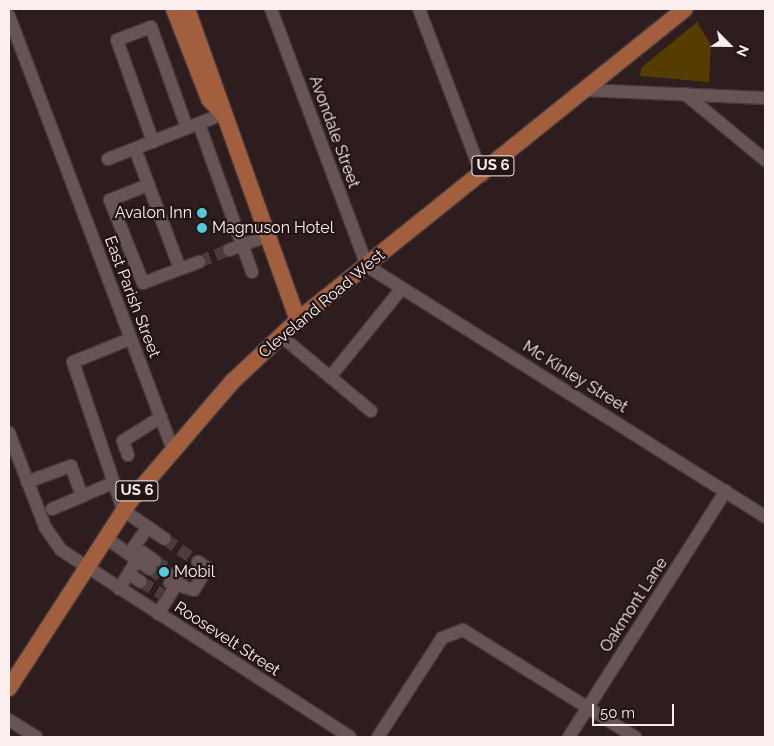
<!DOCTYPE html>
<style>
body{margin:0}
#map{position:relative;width:774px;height:746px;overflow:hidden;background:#2d1d1e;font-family:Raleway,sans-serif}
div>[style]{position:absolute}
.green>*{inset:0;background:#553c01}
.minor-tunnel>*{height:12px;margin-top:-6px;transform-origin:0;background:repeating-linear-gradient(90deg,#4c3c3d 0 12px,transparent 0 18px)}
.roads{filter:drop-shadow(1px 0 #473a3b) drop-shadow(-1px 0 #473a3b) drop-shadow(0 1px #473a3b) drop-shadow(0 -1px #473a3b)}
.minor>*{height:12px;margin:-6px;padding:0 6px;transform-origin:6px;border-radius:6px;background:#675455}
.major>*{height:16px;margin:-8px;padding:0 8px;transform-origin:8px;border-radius:8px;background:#a25f3e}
.dots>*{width:14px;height:14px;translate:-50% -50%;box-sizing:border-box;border:2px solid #231415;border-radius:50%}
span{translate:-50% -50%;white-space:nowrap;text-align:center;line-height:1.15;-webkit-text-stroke:4.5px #231415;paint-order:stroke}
.shield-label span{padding:1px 4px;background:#231415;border:1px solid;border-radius:4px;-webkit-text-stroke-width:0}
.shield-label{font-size:15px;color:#faeeef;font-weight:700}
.street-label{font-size:16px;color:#faeeef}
.poi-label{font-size:16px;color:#faeeef}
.right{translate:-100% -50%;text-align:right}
.left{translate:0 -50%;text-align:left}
.frame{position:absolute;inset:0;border:10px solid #faeeef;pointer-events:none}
.north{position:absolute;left:704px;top:20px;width:50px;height:50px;-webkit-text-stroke:4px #231415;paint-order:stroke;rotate:113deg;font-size:14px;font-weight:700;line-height:20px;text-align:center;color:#faeeef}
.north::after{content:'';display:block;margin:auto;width:18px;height:22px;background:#faeeef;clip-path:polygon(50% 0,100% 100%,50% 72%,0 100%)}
.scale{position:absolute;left:592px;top:704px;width:82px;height:22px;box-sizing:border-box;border:2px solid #faeeef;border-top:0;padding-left:6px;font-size:15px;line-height:18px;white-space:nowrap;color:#faeeef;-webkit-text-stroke:4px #231415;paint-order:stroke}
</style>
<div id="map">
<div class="green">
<i style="clip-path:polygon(697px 22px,711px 45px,709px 82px,640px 76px,641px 68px)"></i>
</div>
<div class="minor-tunnel">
<i style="left:199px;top:262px;width:32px;rotate:-22deg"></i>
<i style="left:165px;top:539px;width:40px;rotate:34.9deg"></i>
<i style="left:155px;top:561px;width:25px;rotate:32deg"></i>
<i style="left:150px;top:569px;width:24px;rotate:35deg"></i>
<i style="left:141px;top:582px;width:24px;rotate:30deg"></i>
</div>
<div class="roads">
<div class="minor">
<i style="left:271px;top:9px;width:274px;rotate:69.5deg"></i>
<i style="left:367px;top:266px;width:471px;rotate:32.2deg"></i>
<i style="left:419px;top:9px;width:178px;rotate:69.2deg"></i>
<i style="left:9px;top:16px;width:462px;rotate:69.3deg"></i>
<i style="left:584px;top:90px;width:181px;rotate:2.5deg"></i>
<i style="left:685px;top:94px;width:104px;rotate:39.5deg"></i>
<i style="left:199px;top:124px;width:157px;rotate:70.3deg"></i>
<i style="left:153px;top:142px;width:108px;rotate:-109.4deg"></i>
<i style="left:117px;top:40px;width:36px;rotate:-21deg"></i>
<i style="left:151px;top:27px;width:107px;rotate:70.4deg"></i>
<i style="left:135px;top:149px;width:128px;rotate:69.4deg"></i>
<i style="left:108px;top:159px;width:123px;rotate:-21.4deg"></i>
<i style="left:148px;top:185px;width:41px;rotate:158.5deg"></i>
<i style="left:110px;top:200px;width:89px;rotate:68.3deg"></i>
<i style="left:143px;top:283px;width:60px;rotate:-20.6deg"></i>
<i style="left:229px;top:250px;width:40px;rotate:-20.2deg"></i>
<i style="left:281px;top:336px;width:117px;rotate:39.8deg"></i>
<i style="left:130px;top:339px;width:61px;rotate:158deg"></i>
<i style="left:73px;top:362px;width:156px;rotate:71.3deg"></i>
<i style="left:123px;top:510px;width:51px;rotate:34.6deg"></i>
<i style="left:330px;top:377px;width:114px;rotate:-51deg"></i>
<i style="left:9px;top:433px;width:101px;rotate:69deg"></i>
<i style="left:45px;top:527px;width:28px;rotate:55deg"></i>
<i style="left:61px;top:550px;width:344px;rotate:32.9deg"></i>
<i style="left:128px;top:455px;width:15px;rotate:-110deg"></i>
<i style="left:123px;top:441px;width:45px;rotate:-32.3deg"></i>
<i style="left:27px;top:482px;width:47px;rotate:-20deg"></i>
<i style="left:71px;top:466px;width:32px;rotate:70deg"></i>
<i style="left:82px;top:496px;width:34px;rotate:-23deg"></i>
<i style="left:52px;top:509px;width:33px;rotate:-23deg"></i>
<i style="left:106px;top:538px;width:38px;rotate:35deg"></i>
<i style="left:137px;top:560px;width:34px;rotate:122deg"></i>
<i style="left:129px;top:554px;width:33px;rotate:-55deg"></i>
<i style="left:150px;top:569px;width:16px;rotate:-145deg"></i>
<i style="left:137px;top:560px;width:9px;rotate:-58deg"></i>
<i style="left:142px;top:552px;width:16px;rotate:35deg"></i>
<i style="left:129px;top:574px;width:14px;rotate:34deg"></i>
<i style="left:170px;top:583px;width:25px;rotate:16deg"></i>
<i style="left:194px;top:590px;width:26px;rotate:-59deg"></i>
<i style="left:207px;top:568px;width:11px;rotate:-146deg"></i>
<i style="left:158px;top:614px;width:44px;rotate:-58.1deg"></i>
<i style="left:181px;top:577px;width:6px;rotate:-149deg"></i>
<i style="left:9px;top:720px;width:32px;rotate:32deg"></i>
<i style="left:378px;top:737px;width:118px;rotate:-57.1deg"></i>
<i style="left:442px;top:638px;width:22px;rotate:-21deg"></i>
<i style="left:463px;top:630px;width:203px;rotate:31.9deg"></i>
<i style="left:569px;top:737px;width:292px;rotate:-57.5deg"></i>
</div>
<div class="major">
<i style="left:174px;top:9px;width:97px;rotate:68.7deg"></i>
<i style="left:209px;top:99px;width:21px;rotate:47deg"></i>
<i style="left:187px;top:9px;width:330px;rotate:70.4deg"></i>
<i style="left:9px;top:688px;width:223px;rotate:-57.1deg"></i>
<i style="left:130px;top:501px;width:158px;rotate:-49.4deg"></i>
<i style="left:233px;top:381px;width:89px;rotate:-43.2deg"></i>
<i style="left:298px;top:320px;width:496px;rotate:-38.8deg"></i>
</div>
</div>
<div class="dots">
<i style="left:202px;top:213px;background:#52cbd8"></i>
<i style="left:202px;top:228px;background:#52cbd8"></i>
<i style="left:164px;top:572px;background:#52cbd8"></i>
</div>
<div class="shield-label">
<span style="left:493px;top:166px">US 6</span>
<span style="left:137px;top:491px">US 6</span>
</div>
<div class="street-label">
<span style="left:334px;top:132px;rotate:70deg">Avondale Street</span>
<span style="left:132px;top:297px;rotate:69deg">East Parish Street</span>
<span style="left:322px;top:304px;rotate:-40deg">Cleveland Road West</span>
<span style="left:575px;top:377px;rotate:32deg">Mc Kinley Street</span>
<span style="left:634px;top:605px;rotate:-57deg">Oakmont Lane</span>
<span style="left:227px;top:639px;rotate:33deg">Roosevelt Street</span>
</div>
<div class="poi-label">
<span class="right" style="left:192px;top:213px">Avalon Inn</span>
<span class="left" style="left:212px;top:228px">Magnuson Hotel</span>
<span class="left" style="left:174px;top:572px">Mobil</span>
</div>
<div class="frame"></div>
<div class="north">N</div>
<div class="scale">50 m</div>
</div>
